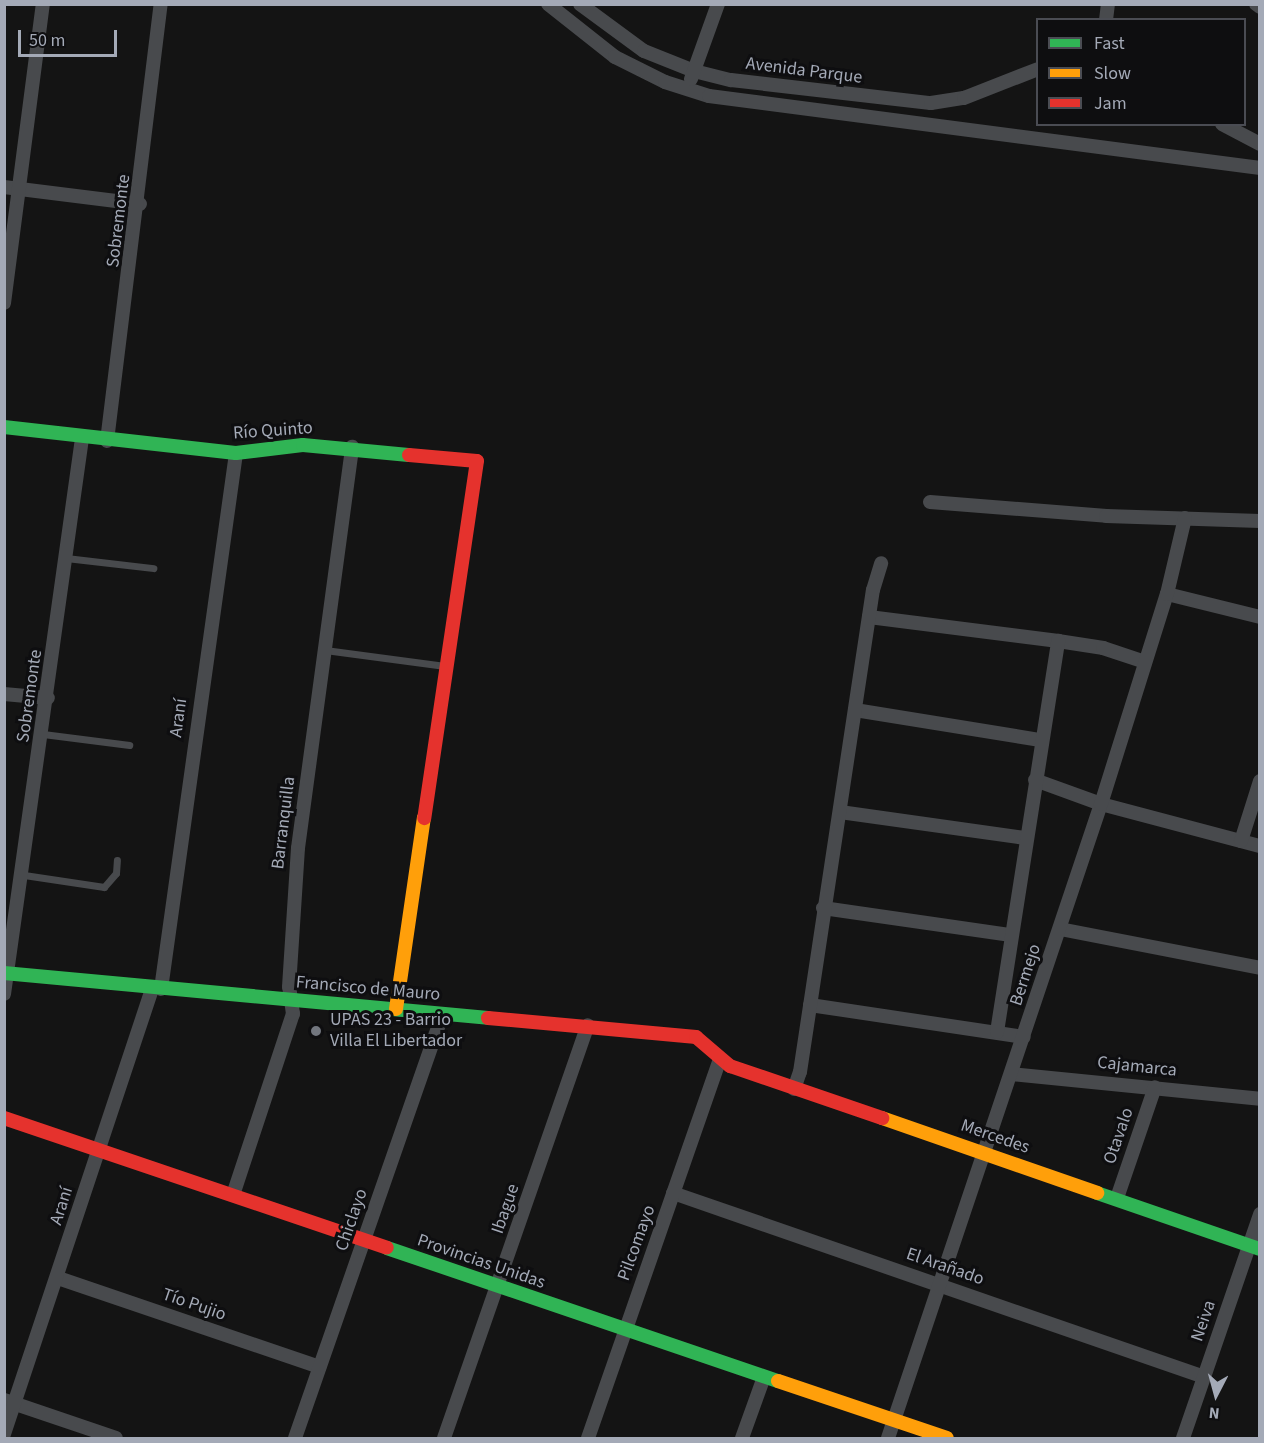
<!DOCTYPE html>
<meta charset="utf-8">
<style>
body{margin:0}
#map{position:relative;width:1264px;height:1443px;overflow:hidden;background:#141414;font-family:"Source Sans 3",sans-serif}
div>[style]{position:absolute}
.lane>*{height:7px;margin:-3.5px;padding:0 3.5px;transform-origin:3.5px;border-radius:3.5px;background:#484a4d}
.street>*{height:14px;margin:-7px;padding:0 7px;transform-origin:7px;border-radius:7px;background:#484a4d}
.fast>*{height:14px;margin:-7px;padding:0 7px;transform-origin:7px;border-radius:7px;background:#30b455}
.slow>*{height:14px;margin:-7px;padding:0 7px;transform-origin:7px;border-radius:7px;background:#ff9f0a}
.jam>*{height:14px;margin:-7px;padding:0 7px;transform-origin:7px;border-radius:7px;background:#e5322d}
.dots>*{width:16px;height:16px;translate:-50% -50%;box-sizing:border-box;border:3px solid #0e0e10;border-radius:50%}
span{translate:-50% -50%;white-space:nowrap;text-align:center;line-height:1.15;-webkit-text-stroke:6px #0e0e10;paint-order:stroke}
.street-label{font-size:18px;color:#a4aab7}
.poi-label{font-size:18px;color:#a4aab7}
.left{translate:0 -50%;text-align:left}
.frame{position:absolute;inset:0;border:6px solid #a4aab7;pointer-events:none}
.legend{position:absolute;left:1036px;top:18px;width:210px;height:108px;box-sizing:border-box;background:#0e0e10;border:2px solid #4a4c53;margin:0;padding:8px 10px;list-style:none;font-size:18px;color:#a4aab7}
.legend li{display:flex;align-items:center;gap:12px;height:30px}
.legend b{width:30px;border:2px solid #4a4c53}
.north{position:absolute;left:1186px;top:1365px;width:60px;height:60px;-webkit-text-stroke:4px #0e0e10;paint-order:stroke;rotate:186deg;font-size:16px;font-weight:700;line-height:24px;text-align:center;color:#a4aab7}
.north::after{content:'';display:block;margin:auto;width:21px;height:27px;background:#a4aab7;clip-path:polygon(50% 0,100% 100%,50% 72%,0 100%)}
.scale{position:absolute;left:18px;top:30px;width:99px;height:27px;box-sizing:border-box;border:3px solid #a4aab7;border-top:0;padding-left:8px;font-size:18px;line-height:21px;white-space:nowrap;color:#a4aab7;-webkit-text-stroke:4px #0e0e10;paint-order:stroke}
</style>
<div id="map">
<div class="lane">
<i style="left:66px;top:558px;width:88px;rotate:6.6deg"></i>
<i style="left:325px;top:650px;width:121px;rotate:7.6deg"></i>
<i style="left:43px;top:734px;width:87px;rotate:7.3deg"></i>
<i style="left:24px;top:875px;width:81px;rotate:8.5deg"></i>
<i style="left:104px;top:887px;width:18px;rotate:-49deg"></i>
<i style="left:116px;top:873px;width:13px;rotate:-86deg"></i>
</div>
<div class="street">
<i style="left:548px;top:4px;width:85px;rotate:38.3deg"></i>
<i style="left:615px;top:57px;width:56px;rotate:26.6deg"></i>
<i style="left:665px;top:82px;width:46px;rotate:17.7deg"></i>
<i style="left:709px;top:96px;width:556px;rotate:7.44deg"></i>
<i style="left:580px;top:4px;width:79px;rotate:36.3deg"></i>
<i style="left:644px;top:51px;width:54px;rotate:21.8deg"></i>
<i style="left:694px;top:71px;width:38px;rotate:14deg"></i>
<i style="left:731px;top:80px;width:201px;rotate:6.6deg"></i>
<i style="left:931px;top:103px;width:33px;rotate:-9deg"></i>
<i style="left:964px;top:98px;width:79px;rotate:-21.4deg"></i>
<i style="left:1256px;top:4px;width:5px;rotate:37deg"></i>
<i style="left:1106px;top:20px;width:16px;rotate:-83deg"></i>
<i style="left:691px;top:79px;width:80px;rotate:-70.2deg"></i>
<i style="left:1222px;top:124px;width:43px;rotate:27.8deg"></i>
<i style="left:4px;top:187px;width:137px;rotate:7.1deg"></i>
<i style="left:4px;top:303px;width:302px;rotate:-82.6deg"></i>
<i style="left:107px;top:441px;width:440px;rotate:-83deg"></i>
<i style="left:930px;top:502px;width:177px;rotate:4.5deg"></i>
<i style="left:1106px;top:516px;width:154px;rotate:1.9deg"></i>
<i style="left:1167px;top:594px;width:96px;rotate:13.9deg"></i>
<i style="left:869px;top:617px;width:191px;rotate:7.2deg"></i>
<i style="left:1058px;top:641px;width:46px;rotate:8.8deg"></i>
<i style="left:1103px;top:648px;width:44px;rotate:18.4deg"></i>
<i style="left:4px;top:694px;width:44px;rotate:5.2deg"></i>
<i style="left:855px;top:710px;width:188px;rotate:9.2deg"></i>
<i style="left:1035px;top:780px;width:70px;rotate:20deg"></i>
<i style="left:1101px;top:804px;width:164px;rotate:14.8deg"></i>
<i style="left:840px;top:812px;width:187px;rotate:8deg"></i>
<i style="left:1241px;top:841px;width:63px;rotate:-72.4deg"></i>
<i style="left:823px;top:908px;width:190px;rotate:8.2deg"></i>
<i style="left:1060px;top:929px;width:204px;rotate:11deg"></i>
<i style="left:161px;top:989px;width:541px;rotate:-82.03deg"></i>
<i style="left:4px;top:994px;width:561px;rotate:-82.01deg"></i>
<i style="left:810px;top:1005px;width:216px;rotate:8.5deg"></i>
<i style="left:997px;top:1032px;width:396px;rotate:-81.1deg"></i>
<i style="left:1011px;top:1074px;width:250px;rotate:5.7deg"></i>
<i style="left:794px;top:1089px;width:18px;rotate:-71deg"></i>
<i style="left:800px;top:1072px;width:487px;rotate:-81.4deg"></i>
<i style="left:873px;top:590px;width:28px;rotate:-73deg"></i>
<i style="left:673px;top:1193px;width:562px;rotate:19.11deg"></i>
<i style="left:233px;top:1195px;width:191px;rotate:-71.7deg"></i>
<i style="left:293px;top:1014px;width:27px;rotate:-98deg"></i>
<i style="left:289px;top:987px;width:139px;rotate:-86.3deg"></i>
<i style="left:298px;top:848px;width:405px;rotate:-82.3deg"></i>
<i style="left:1117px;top:1198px;width:117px;rotate:-71.1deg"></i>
<i style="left:58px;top:1278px;width:276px;rotate:18.8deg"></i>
<i style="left:4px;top:1400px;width:118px;rotate:18.7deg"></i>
<i style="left:4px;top:1434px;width:470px;rotate:-71.6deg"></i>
<i style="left:295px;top:1438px;width:449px;rotate:-70.8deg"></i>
<i style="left:444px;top:1438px;width:437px;rotate:-70.8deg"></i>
<i style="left:588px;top:1438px;width:401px;rotate:-70.8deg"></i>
<i style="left:742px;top:1438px;width:65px;rotate:-70.2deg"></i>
<i style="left:888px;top:1438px;width:669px;rotate:-71.43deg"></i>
<i style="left:1101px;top:804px;width:220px;rotate:-72.6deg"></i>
<i style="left:1167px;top:594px;width:78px;rotate:-76.7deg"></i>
<i style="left:1183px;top:1438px;width:237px;rotate:-71deg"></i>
</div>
<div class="fast">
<i style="left:4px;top:427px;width:233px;rotate:6.4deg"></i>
<i style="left:236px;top:453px;width:67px;rotate:-6.8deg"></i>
<i style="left:303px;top:445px;width:106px;rotate:5.4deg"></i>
<i style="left:4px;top:973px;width:486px;rotate:5.3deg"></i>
<i style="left:1097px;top:1193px;width:172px;rotate:19deg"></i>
<i style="left:387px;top:1248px;width:413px;rotate:18.8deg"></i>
</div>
<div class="slow">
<i style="left:396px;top:1009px;width:193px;rotate:-81.7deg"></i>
<i style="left:882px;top:1118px;width:228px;rotate:19.2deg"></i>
<i style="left:778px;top:1381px;width:178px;rotate:18.6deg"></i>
</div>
<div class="jam">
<i style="left:409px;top:455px;width:68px;rotate:5deg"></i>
<i style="left:477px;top:461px;width:361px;rotate:98.4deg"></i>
<i style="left:488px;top:1018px;width:209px;rotate:5.2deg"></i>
<i style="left:696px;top:1037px;width:45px;rotate:40.5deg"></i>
<i style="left:730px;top:1066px;width:161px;rotate:18.9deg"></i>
<i style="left:4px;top:1118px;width:404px;rotate:18.7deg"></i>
</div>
<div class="dots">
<i style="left:316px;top:1031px;background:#72767e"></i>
</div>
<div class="street-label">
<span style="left:804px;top:71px;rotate:7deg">Avenida Parque</span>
<span style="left:119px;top:221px;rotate:-83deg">Sobremonte</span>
<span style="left:273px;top:431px;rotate:-4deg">Río Quinto</span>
<span style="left:30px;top:696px;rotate:-82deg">Sobremonte</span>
<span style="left:179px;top:718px;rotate:-82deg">Araní</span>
<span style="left:284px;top:823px;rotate:-83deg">Barranquilla</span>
<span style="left:1026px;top:975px;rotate:-72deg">Bermejo</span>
<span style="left:368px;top:989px;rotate:5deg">Francisco de Mauro</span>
<span style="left:1137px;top:1067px;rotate:6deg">Cajamarca</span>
<span style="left:1119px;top:1136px;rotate:-71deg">Otavalo</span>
<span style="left:995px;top:1137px;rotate:19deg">Mercedes</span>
<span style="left:62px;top:1206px;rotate:-72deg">Araní</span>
<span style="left:506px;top:1209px;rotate:-71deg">Ibague</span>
<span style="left:352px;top:1220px;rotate:-71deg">Chiclayo</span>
<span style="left:637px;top:1243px;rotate:-70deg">Pilcomayo</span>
<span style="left:481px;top:1262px;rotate:19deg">Provincias Unidas</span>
<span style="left:945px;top:1267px;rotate:19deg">El Arañado</span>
<span style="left:194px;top:1305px;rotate:19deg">Tío Pujio</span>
<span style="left:1204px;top:1321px;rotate:-71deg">Neiva</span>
</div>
<div class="poi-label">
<span class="left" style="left:330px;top:1031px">UPAS 23 - Barrio<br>Villa El Libertador</span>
</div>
<div class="frame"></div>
<ul class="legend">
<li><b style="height:8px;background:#30b455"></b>Fast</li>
<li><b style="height:8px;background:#ff9f0a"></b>Slow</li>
<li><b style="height:8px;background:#e5322d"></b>Jam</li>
</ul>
<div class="north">N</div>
<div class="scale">50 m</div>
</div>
